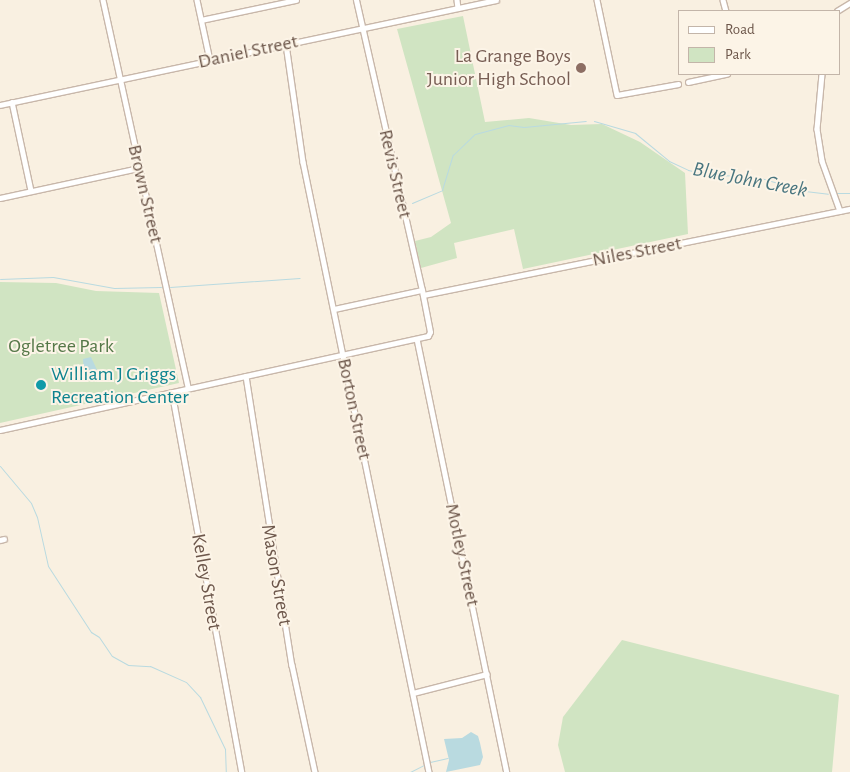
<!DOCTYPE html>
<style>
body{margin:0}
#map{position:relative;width:850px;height:772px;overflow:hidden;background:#f9f0e1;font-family:"Alegreya Sans",sans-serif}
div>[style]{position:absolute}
.green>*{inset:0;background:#d0e4c2}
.water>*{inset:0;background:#b9dae0}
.stream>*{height:1px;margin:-0.5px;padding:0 0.5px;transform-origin:0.5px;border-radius:0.5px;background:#b9dae0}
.roads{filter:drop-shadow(1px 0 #c8b7aa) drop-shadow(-1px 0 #c8b7aa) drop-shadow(0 1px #c8b7aa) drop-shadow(0 -1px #c8b7aa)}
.minor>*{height:4.5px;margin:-2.25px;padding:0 2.25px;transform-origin:2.25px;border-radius:2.25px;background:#fff}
.dots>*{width:14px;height:14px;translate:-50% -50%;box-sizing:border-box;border:2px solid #fcf4e7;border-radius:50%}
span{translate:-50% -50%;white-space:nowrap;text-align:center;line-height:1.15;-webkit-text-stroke:4px #fcf4e7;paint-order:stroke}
.street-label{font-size:20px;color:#6d574b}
.education-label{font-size:20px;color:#785e54}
.right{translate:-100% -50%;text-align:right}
.park-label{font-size:20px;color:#557848}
.culture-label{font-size:20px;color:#0d838f}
.left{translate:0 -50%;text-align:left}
.water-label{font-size:21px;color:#48757f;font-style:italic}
.legend{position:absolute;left:678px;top:10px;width:162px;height:65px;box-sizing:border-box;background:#fcf4e7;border:1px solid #c3b5a9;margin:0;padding:6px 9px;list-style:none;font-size:15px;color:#6d574b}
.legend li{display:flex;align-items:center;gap:10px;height:25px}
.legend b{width:25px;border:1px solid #c3b5a9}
</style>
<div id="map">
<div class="green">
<i style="clip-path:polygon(463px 16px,485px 122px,529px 118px,571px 125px,602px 124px,640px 142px,685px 173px,688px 234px,523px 269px,514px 229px,454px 243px,457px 258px,421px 268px,415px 241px,431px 237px,451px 223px,397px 29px)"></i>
<i style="clip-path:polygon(0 282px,56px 283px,96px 291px,159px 293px,179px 383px,0 423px)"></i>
<i style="clip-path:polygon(622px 640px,839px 695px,832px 772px,565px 772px,558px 745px,563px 717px)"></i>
</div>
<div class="water">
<i style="clip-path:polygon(91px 357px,98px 372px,84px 377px,83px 359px)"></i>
<i style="clip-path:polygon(471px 732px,478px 736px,480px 743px,483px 757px,480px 765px,446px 772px,449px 760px,444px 739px,462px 738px)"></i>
</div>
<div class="stream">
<i style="left:594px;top:121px;width:43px;rotate:16.3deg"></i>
<i style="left:635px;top:133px;width:44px;rotate:39.5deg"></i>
<i style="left:669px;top:161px;width:21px;rotate:25deg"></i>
<i style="left:688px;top:170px;width:24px;rotate:12deg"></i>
<i style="left:711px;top:175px;width:43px;rotate:1.3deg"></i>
<i style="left:754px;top:176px;width:53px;rotate:16.4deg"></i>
<i style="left:805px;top:191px;width:23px;rotate:7deg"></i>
<i style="left:837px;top:193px;width:13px"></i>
<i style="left:412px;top:203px;width:33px;rotate:-23deg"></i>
<i style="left:442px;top:190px;width:37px;rotate:-73deg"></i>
<i style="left:453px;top:155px;width:30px;rotate:-44deg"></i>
<i style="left:475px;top:134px;width:34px;rotate:-15deg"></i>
<i style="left:508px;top:125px;width:16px;rotate:7deg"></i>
<i style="left:524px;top:127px;width:62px;rotate:-5.5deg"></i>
<i style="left:0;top:279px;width:53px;rotate:-2.2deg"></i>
<i style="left:53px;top:277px;width:62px;rotate:10.2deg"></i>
<i style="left:114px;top:288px;width:47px;rotate:-1.2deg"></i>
<i style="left:170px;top:287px;width:130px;rotate:-4deg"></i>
<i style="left:0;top:466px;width:48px;rotate:50deg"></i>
<i style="left:31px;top:503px;width:15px;rotate:67deg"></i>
<i style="left:37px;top:517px;width:50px;rotate:77.3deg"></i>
<i style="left:48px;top:566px;width:79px;rotate:56.9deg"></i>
<i style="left:91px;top:632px;width:9px;rotate:32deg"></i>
<i style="left:99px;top:637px;width:23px;rotate:56deg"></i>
<i style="left:112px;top:656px;width:18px;rotate:29deg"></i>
<i style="left:128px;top:665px;width:22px;rotate:3deg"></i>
<i style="left:150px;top:666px;width:39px;rotate:24deg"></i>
<i style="left:186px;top:682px;width:21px;rotate:47deg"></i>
<i style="left:200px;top:697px;width:58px;rotate:64.3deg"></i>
<i style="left:225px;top:749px;width:23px;rotate:88deg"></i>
<i style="left:430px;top:762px;width:18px;rotate:-13deg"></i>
<i style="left:410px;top:772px;width:18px;rotate:-27deg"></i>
</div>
<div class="roads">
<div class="minor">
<i style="left:103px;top:0;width:396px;rotate:77.6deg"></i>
<i style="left:197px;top:0;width:61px;rotate:77.8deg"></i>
<i style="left:457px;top:0;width:8px;rotate:83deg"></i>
<i style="left:597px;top:0;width:97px;rotate:78.1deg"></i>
<i style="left:617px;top:95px;width:62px;rotate:-10.2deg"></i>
<i style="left:723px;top:0;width:11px;rotate:75deg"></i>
<i style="left:837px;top:11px;width:15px;rotate:-32deg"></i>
<i style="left:201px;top:20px;width:97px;rotate:-11.9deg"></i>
<i style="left:286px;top:44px;width:119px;rotate:81.8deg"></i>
<i style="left:303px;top:162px;width:623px;rotate:78.33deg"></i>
<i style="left:822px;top:74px;width:55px;rotate:95.2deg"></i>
<i style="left:817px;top:129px;width:32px;rotate:81deg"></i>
<i style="left:822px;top:161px;width:53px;rotate:70.2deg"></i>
<i style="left:688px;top:82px;width:40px;rotate:-12deg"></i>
<i style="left:12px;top:102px;width:91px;rotate:77.9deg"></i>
<i style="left:0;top:105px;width:507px;rotate:-11.95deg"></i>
<i style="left:0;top:198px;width:142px;rotate:-12.2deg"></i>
<i style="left:423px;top:295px;width:436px;rotate:-11.4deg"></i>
<i style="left:334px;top:309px;width:90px;rotate:-12.2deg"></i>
<i style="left:417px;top:339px;width:442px;rotate:78.3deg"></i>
<i style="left:246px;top:376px;width:293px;rotate:81deg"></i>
<i style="left:292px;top:665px;width:109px;rotate:77.9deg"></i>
<i style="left:172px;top:392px;width:386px;rotate:79.6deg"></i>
<i style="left:0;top:430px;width:438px;rotate:-12.4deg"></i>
<i style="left:428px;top:336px;width:4px;rotate:-63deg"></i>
<i style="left:430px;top:332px;width:38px;rotate:-101deg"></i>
<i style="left:423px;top:295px;width:303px;rotate:-102.8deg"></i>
<i style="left:0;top:540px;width:4px;rotate:-14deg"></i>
<i style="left:413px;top:693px;width:76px;rotate:-14.4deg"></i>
</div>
</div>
<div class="dots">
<i style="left:581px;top:68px;background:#8d6e63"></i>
<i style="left:41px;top:385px;background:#0f9aa8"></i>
</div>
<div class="street-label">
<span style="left:248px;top:52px;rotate:-12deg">Daniel Street</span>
<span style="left:395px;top:174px;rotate:77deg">Revis Street</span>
<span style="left:145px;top:194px;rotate:77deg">Brown Street</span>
<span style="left:637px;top:252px;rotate:-11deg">Niles Street</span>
<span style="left:354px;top:409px;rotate:78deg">Borton Street</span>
<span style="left:462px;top:555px;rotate:78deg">Motley Street</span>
<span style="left:276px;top:575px;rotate:80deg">Mason Street</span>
<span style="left:206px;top:582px;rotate:80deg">Kelley Street</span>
</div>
<div class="education-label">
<span class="right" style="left:571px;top:68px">La Grange Boys<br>Junior High School</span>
</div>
<div class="park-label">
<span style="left:61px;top:346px">Ogletree Park</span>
</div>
<div class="culture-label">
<span class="left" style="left:51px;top:386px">William J Griggs<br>Recreation Center</span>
</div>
<div class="water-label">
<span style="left:750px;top:180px;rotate:11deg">Blue John Creek</span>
</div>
<ul class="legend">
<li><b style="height:6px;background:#fff"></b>Road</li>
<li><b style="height:14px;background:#d0e4c2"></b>Park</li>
</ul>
</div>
